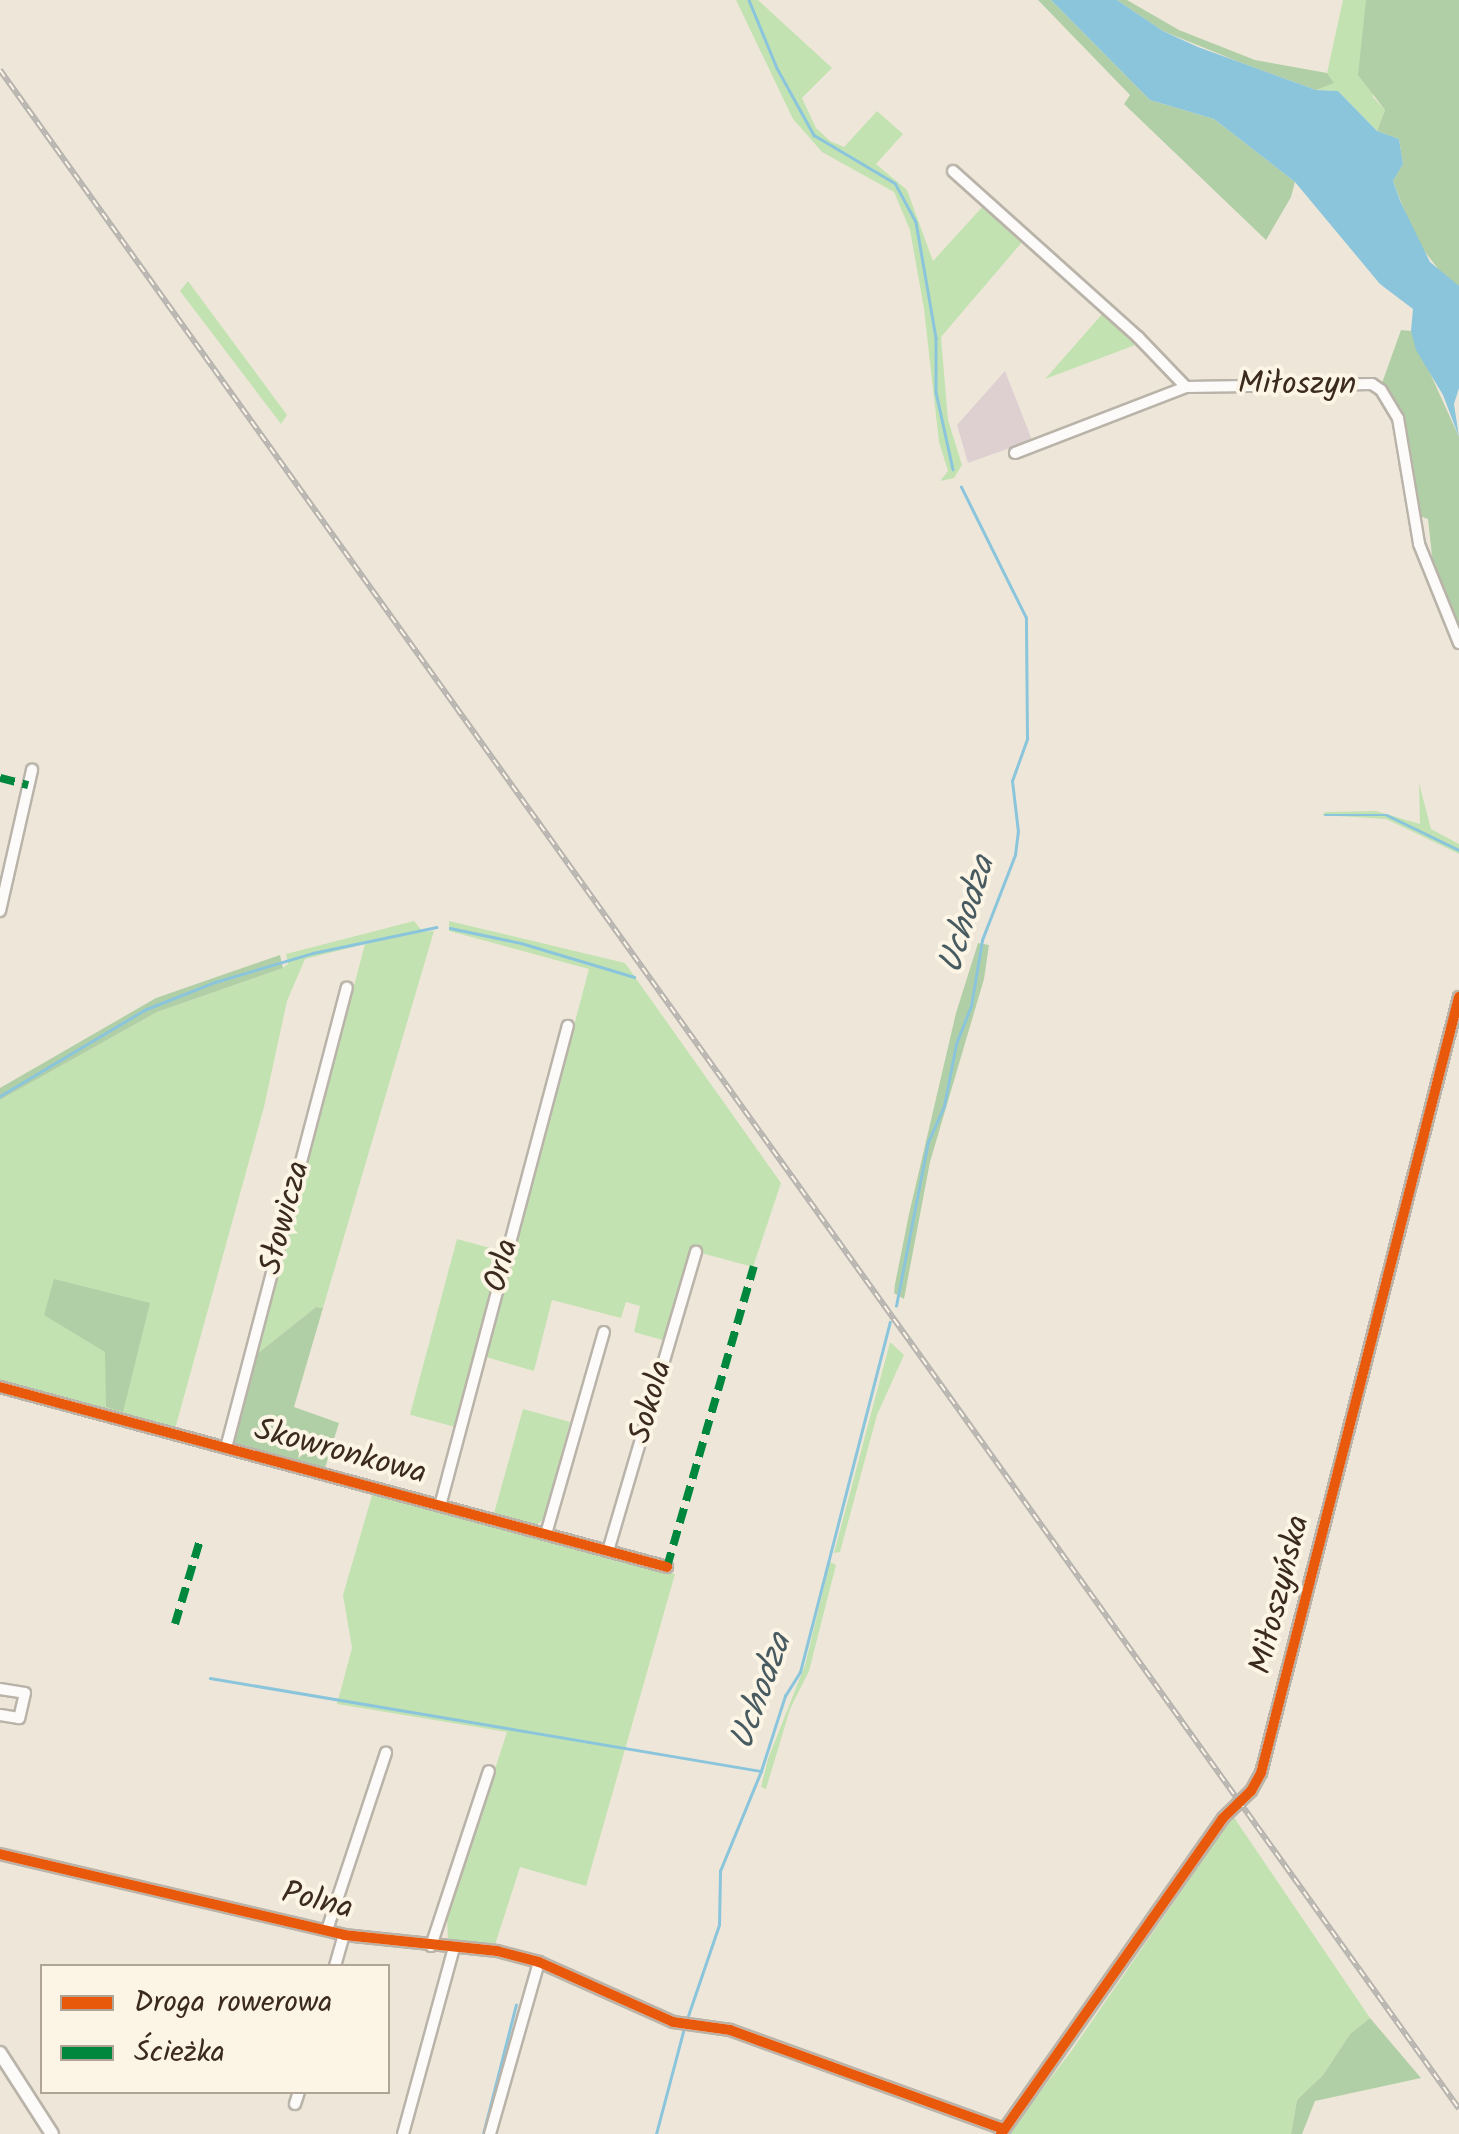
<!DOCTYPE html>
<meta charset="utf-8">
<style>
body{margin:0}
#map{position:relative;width:1459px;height:2134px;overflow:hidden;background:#eee7d9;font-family:Kalam,sans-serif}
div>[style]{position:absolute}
.industrial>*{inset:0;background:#ded0d1}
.green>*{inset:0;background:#c3e2b2;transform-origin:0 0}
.forest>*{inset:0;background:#b1cfa6}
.water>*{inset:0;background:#8bc5dc}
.stream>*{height:2.5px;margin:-1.25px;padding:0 1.25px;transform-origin:1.25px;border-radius:1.25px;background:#8bc5dc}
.roads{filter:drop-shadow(2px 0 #b9b3a9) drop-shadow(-2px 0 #b9b3a9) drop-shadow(0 2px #b9b3a9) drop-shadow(0 -2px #b9b3a9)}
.minor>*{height:10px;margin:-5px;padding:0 5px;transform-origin:5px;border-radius:5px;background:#fcfbf9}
.tertiary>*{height:12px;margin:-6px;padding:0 6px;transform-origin:6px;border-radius:6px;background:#fcfbf9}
.rail>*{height:6px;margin-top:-3px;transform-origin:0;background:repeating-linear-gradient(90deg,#fcf5e5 0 8px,#b7b4b0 0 16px);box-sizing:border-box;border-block:2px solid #b7b4b0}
.quiet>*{height:8px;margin-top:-4px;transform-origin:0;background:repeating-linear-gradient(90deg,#00873e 0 15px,transparent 0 23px)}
.cycleway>*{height:10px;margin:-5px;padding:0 5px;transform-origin:5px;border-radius:5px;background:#e8590c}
span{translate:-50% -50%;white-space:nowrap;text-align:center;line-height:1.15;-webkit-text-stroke:8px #fcf5e5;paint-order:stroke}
.street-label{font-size:32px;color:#3b2a1e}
.water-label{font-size:35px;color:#485b61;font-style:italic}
.legend{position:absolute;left:40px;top:1964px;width:350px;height:130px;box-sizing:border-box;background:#fcf5e5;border:2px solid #afa495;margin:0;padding:12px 18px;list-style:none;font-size:30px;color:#3b2a1e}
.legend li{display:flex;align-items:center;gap:20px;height:50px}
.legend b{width:50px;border:2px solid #afa495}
</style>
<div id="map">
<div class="industrial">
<i style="clip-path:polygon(1005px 371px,1032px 440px,968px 463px,957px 425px)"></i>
</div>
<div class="green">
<i style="clip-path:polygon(736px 0,758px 0,832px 68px,802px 98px,816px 128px,830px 141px,844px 147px,877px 111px,903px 134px,876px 164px,907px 190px,933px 261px,984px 205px,1023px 241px,941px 337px,948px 420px,962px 465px,954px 478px,940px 481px,948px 471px,939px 442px,924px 309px,910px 230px,894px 192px,822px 152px,793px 119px)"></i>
<i style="clip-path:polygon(1343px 0,1366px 0,1373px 97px,1385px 110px,1377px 131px,1338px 91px,1316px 90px,1333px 83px,1327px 73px)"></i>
<i style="clip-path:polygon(188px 281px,287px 415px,281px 424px,180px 291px)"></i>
<i style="clip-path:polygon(1104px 312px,1138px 344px,1045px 379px)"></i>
<i style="clip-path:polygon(1419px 783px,1431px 829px,1459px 844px,1459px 854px,1386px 819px,1322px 815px,1325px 812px,1376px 811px,1420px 824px)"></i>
<i style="clip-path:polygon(414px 921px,423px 932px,434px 931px,323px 1308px,316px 1307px,257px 1354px,365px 944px,305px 959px,287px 1001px,264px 1107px,175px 1429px,0 1381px,0 1100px,157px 1012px,283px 968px,288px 964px,286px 954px)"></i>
<i style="clip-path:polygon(449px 921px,625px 963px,781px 1183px,753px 1267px,694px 1251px,666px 1341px,634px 1332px,640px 1306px,626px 1302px,621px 1318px,552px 1300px,534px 1371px,486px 1357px,589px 969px,449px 931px)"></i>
<i style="left:457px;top:1239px;width:47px;height:182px;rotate:15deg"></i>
<i style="clip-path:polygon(890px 1342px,904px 1355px,877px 1415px,840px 1552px,834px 1553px)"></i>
<i style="clip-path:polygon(523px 1409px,570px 1422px,544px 1519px,533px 1528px,493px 1517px)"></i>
<i style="clip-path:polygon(373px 1492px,675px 1574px,586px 1886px,520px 1867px,494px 1948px,448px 1941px,447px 1917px,507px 1732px,337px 1704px,352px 1648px,343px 1595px)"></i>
<i style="clip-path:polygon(830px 1562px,836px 1565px,809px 1671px,790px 1709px,766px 1789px,761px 1787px,768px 1759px,805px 1665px)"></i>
<i style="clip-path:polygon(1233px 1816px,1370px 2018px,1350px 2034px,1323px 2075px,1297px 2100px,1291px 2134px,1008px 2134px,1072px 2050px)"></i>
</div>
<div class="forest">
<i style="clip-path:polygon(1038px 0,1051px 0,1150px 100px,1214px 119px,1295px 182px,1291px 197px,1266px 240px,1124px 104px,1130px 95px)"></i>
<i style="clip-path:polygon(1117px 0,1127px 0,1179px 30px,1255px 60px,1327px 73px,1334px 83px,1316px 90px,1239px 62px,1163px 31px)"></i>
<i style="clip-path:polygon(1366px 0,1459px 0,1459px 286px,1446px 279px,1415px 239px,1393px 181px,1403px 164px,1399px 139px,1377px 131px,1385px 110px,1358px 75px)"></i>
<i style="clip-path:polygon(1401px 330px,1411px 331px,1459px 437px,1459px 630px,1433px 565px,1428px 519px,1419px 516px,1402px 414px,1382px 383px)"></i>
<i style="clip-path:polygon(978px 943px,989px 945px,984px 979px,930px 1162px,904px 1299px,894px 1293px,895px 1284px,909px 1214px,956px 1013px)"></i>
<i style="clip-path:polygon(280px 955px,283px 968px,157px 1012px,0 1100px,0 1088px,156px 998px)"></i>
<i style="clip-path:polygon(54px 1279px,150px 1303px,123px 1412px,106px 1407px,105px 1352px,44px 1315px)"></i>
<i style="clip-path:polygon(316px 1307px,323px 1308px,294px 1407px,339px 1423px,324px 1471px,233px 1443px,257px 1354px)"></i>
<i style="clip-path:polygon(1370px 2018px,1421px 2078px,1315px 2101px,1302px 2134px,1291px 2134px,1297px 2100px,1323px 2075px,1350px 2034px)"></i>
</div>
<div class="water">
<i style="clip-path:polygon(1051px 0,1117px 0,1163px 31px,1198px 47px,1316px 90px,1338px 91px,1377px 131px,1399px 139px,1403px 164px,1393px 181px,1401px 203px,1430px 262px,1459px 286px,1459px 388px,1454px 404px,1459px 437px,1443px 395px,1416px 350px,1411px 331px,1413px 309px,1380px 284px,1295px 182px,1214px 119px,1150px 100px)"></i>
</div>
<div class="stream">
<i style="left:749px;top:0;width:74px;rotate:67.6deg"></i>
<i style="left:777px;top:68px;width:77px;rotate:61.1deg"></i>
<i style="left:814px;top:135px;width:94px;rotate:30.7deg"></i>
<i style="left:895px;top:183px;width:44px;rotate:61.7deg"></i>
<i style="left:916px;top:222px;width:118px;rotate:80.2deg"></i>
<i style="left:936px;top:338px;width:54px;rotate:90deg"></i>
<i style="left:936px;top:392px;width:79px;rotate:77.6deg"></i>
<i style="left:1325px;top:815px;width:62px"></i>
<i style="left:1387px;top:815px;width:80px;rotate:25.9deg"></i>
<i style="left:450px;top:928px;width:73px;rotate:11.9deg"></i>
<i style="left:521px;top:943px;width:118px;rotate:16.7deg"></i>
<i style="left:0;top:1096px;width:168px;rotate:-30.8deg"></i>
<i style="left:144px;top:1010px;width:76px;rotate:-21.5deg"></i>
<i style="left:215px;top:982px;width:102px;rotate:-16.5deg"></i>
<i style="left:313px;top:953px;width:126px;rotate:-11.9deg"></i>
<i style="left:896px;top:1306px;width:167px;rotate:-79deg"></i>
<i style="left:928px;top:1142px;width:39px;rotate:-66deg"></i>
<i style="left:944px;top:1106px;width:63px;rotate:-79deg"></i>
<i style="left:956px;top:1044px;width:41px;rotate:-68.5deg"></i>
<i style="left:971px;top:1006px;width:67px;rotate:-80.5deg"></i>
<i style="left:982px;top:940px;width:91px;rotate:-68.8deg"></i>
<i style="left:1015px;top:855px;width:23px;rotate:-83deg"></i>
<i style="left:1018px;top:832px;width:51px;rotate:-96.7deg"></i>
<i style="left:1012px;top:781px;width:45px;rotate:-70.3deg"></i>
<i style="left:1027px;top:739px;width:121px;rotate:-90.5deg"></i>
<i style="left:1026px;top:618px;width:146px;rotate:-116.4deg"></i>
<i style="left:210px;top:1678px;width:559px;rotate:9.58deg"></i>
<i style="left:688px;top:2016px;width:96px;rotate:-71.2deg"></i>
<i style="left:719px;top:1925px;width:54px;rotate:-88.9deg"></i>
<i style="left:720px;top:1871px;width:108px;rotate:-67.7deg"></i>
<i style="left:761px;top:1771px;width:79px;rotate:-72.3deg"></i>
<i style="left:785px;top:1696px;width:28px;rotate:-58deg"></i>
<i style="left:800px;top:1672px;width:361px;rotate:-75.6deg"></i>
<i style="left:483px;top:2134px;width:133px;rotate:-75.7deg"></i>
<i style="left:656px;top:2134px;width:106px;rotate:-75.2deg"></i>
</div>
<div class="roads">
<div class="minor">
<i style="left:953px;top:171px;width:249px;rotate:41.9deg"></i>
<i style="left:1138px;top:337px;width:69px;rotate:46.2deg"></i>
<i style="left:1015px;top:453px;width:183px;rotate:-21.1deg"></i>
<i style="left:1186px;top:387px;width:186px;rotate:-0.9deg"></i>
<i style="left:1372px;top:384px;width:11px;rotate:34deg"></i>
<i style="left:1381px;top:390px;width:33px;rotate:59deg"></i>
<i style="left:1398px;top:418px;width:128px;rotate:80.5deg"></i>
<i style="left:1419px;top:544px;width:107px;rotate:68deg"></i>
<i style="left:0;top:911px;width:145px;rotate:-77.2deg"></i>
<i style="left:0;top:1387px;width:691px;rotate:15.1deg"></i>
<i style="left:226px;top:1448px;width:476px;rotate:-75.3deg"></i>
<i style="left:440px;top:1506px;width:497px;rotate:-75.1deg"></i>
<i style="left:546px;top:1534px;width:210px;rotate:-74deg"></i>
<i style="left:608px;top:1551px;width:312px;rotate:-73.6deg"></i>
<i style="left:0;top:1689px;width:25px;rotate:9deg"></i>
<i style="left:25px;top:1693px;width:26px;rotate:103deg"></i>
<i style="left:19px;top:1718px;width:19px;rotate:-171deg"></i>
<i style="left:0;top:1854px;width:353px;rotate:13.2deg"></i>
<i style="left:344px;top:1935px;width:154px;rotate:6deg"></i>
<i style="left:497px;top:1951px;width:43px;rotate:14.7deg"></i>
<i style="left:539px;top:1962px;width:147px;rotate:24.1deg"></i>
<i style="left:673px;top:2022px;width:58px;rotate:8deg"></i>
<i style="left:730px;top:2030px;width:291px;rotate:19.9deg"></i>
<i style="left:327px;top:1930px;width:187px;rotate:-71.6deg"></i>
<i style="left:431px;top:1946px;width:184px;rotate:-71.7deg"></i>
<i style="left:335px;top:1966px;width:32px;rotate:-74deg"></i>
<i style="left:295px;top:2104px;width:13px;rotate:-72deg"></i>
<i style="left:403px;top:2134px;width:194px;rotate:-74.7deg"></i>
<i style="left:490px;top:2134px;width:179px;rotate:-74.1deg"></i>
<i style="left:1001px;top:2134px;width:386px;rotate:-54.9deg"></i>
<i style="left:1223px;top:1818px;width:39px;rotate:-44deg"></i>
<i style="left:1251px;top:1791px;width:21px;rotate:-61deg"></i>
<i style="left:1261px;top:1773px;width:801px;rotate:-75.69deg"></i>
</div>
<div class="tertiary">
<i style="left:0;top:2053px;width:96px;rotate:57.3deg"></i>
</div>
</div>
<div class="rail">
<i style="left:0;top:70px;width:2507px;rotate:54.41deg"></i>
</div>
<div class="quiet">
<i style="left:0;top:778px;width:29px;rotate:14deg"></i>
<i style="left:667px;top:1567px;width:313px;rotate:-73.9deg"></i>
<i style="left:175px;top:1624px;width:88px;rotate:-73.4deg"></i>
</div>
<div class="cycleway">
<i style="left:0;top:1387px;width:691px;rotate:15.1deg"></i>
<i style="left:0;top:1854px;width:353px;rotate:13.2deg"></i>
<i style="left:344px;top:1935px;width:154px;rotate:6deg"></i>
<i style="left:497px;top:1951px;width:43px;rotate:14.7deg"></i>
<i style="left:539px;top:1962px;width:147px;rotate:24.1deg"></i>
<i style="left:673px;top:2022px;width:58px;rotate:8deg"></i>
<i style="left:730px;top:2030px;width:291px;rotate:19.9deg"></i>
<i style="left:1001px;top:2134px;width:386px;rotate:-54.9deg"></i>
<i style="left:1223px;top:1818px;width:39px;rotate:-44deg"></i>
<i style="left:1251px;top:1791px;width:21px;rotate:-61deg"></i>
<i style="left:1261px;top:1773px;width:801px;rotate:-75.69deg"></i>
</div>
<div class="street-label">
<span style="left:1297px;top:385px">Miłoszyn</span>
<span style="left:286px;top:1218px;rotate:-75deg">Słowicza</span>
<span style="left:503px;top:1266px;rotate:-75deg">Orla</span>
<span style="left:652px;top:1402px;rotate:-74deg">Sokola</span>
<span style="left:340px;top:1453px;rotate:15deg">Skowronkowa</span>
<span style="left:1281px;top:1595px;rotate:-76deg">Miłoszyńska</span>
<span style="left:317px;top:1902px;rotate:14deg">Polna</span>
</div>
<div class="water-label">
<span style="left:968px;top:915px;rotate:-73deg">Uchodza</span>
<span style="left:762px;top:1692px;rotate:-70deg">Uchodza</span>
</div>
<ul class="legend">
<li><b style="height:12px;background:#e8590c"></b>Droga rowerowa</li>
<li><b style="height:12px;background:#00873e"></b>Ścieżka</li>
</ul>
</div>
